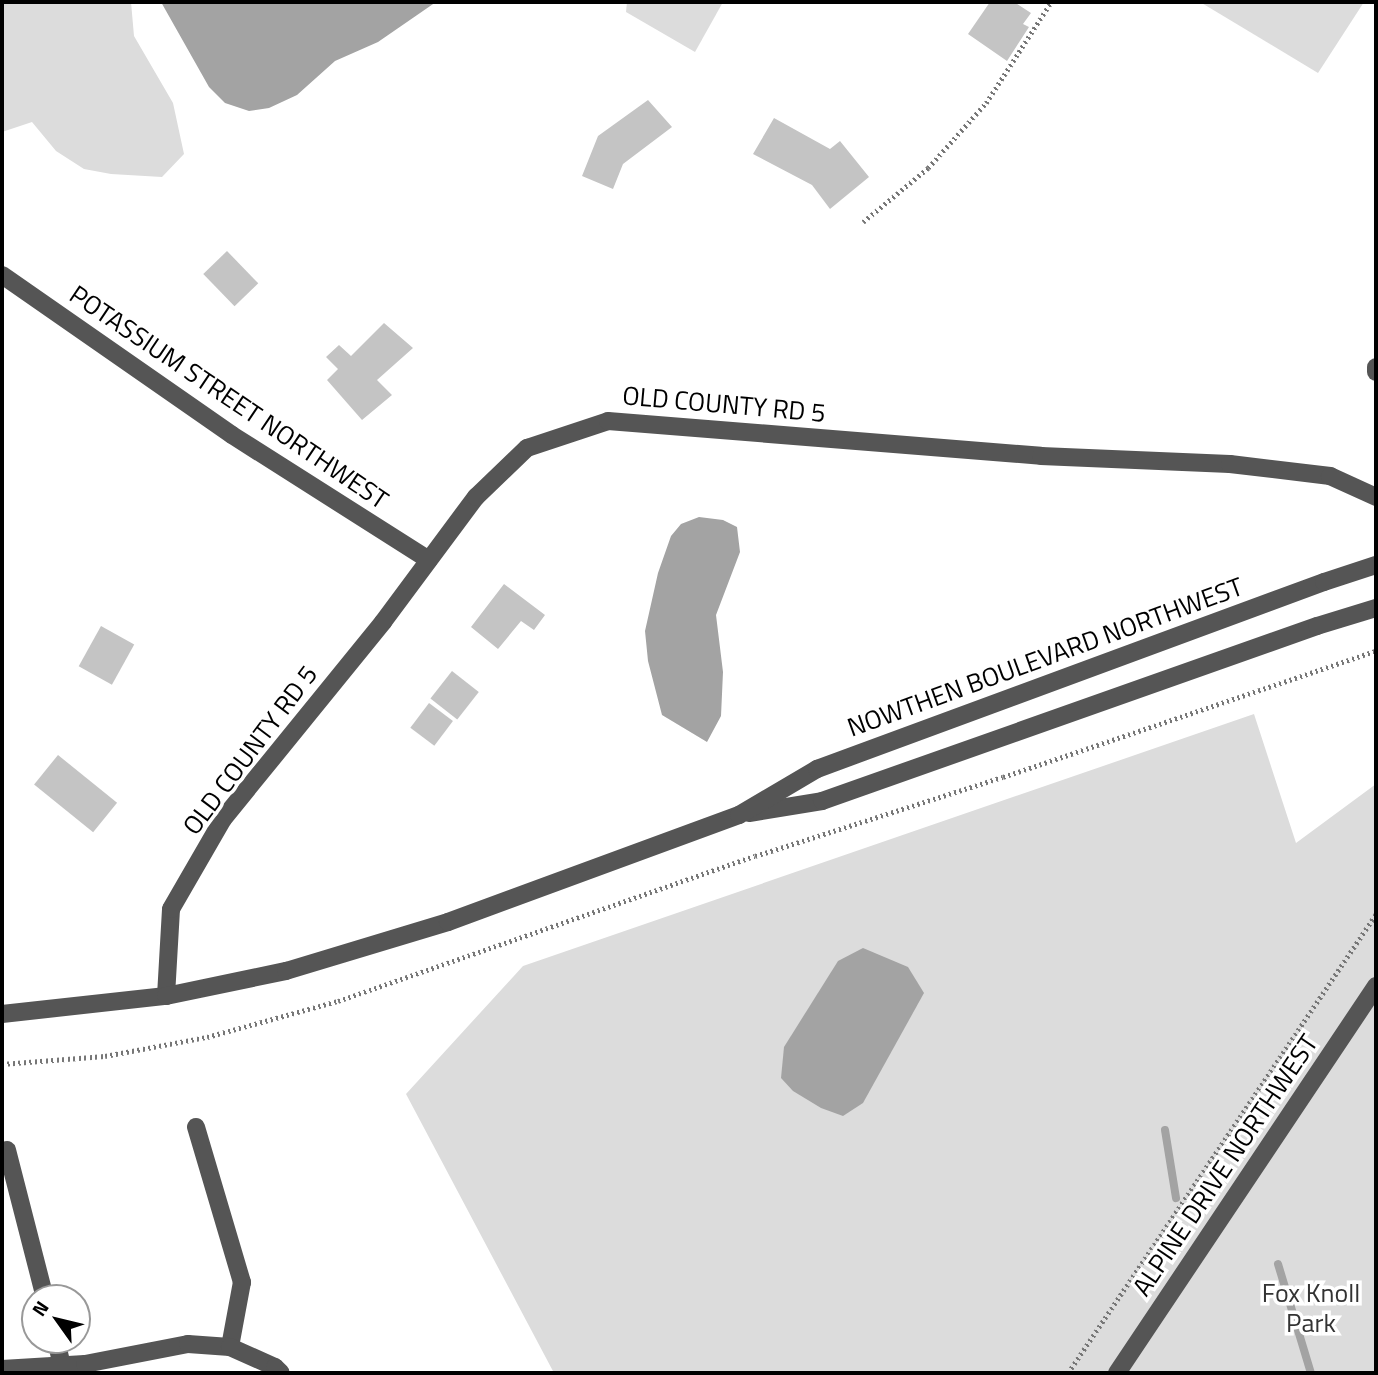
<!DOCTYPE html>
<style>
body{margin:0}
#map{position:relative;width:1378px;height:1375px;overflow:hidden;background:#fff;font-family:"Titillium Web",sans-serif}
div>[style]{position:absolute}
.green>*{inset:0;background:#dcdcdc}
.water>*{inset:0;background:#a3a3a3}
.stream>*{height:8px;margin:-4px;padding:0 4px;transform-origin:4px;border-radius:4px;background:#a3a3a3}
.building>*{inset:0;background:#c4c4c4;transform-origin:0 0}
.path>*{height:4.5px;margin-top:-2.25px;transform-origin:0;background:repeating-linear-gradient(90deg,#777 0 2px,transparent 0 5.5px)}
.minor>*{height:18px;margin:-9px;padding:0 9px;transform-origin:9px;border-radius:9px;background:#555}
span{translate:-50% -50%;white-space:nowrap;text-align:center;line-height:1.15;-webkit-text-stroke:7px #fff;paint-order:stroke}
.street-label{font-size:26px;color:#000}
.park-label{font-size:26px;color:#333}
.frame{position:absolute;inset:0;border:4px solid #000;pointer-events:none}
.north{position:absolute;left:21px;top:1284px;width:70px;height:70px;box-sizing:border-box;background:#fff;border:2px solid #999;border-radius:50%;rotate:304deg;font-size:19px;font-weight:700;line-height:28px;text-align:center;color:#000}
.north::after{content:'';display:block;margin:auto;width:24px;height:32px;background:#000;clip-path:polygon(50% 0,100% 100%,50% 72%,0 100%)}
</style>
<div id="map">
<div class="green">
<i style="clip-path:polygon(2px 2px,131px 2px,134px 36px,173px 103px,184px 154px,162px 177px,111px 174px,84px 169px,56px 151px,32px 122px,2px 132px)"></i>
<i style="clip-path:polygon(627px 2px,723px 2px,695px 52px,626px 12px)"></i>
<i style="clip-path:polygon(1200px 2px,1364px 2px,1318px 73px)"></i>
<i style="clip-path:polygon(1254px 714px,1296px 843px,1376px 784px,1376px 1373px,554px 1373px,406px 1094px,523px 966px)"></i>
</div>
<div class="water">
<i style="clip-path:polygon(161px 2px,436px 2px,378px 42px,335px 61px,297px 95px,269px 108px,249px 111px,225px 103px,209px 87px)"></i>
<i style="clip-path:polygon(699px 517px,723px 520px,737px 527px,740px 552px,716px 615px,723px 672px,721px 716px,707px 742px,662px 715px,648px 661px,645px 631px,658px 573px,671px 536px,681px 524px)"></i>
<i style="clip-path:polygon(863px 948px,908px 967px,924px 993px,863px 1103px,843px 1116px,821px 1108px,793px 1091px,781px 1078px,784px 1047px,838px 961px)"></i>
</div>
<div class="stream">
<i style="left:1165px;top:1130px;width:69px;rotate:80.8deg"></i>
<i style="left:1278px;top:1264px;width:114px;rotate:73.2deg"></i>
</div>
<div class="building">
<i style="clip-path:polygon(990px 2px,1014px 2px,1031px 13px,1023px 24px,1029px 27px,1007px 61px,968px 34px)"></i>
<i style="clip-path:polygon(648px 100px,672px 127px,623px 164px,613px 189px,582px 176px,598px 136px)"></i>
<i style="clip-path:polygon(774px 118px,830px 149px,840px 141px,869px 177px,830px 209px,812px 185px,753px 154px)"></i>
<i style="left:227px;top:251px;width:45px;height:33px;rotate:46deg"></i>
<i style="clip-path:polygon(384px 323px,413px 348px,377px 380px,392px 395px,362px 420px,327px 380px,338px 369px,326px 357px,339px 345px,351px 356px)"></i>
<i style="clip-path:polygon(504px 584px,545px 615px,534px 630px,521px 621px,498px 649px,471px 627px)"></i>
<i style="left:101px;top:626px;width:38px;height:46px;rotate:29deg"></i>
<i style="left:452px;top:671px;width:34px;height:35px;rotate:38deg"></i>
<i style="left:429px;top:703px;width:30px;height:31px;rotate:37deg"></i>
<i style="left:58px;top:755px;width:76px;height:38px;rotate:39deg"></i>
</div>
<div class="path">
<i style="left:863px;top:222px;width:85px;rotate:-39.7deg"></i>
<i style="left:928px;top:168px;width:87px;rotate:-48.3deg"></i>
<i style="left:986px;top:103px;width:120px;rotate:-57.2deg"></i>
<i style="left:2px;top:1064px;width:103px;rotate:-4.4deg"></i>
<i style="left:105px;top:1056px;width:104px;rotate:-10.6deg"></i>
<i style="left:207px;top:1037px;width:136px;rotate:-15.4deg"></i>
<i style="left:338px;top:1001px;width:441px;rotate:-19.2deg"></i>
<i style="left:755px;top:856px;width:260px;rotate:-17.7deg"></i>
<i style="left:1003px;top:777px;width:394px;rotate:-18.7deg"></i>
<i style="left:1068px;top:1373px;width:553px;rotate:-56.14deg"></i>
</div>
<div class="minor">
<i style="left:2px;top:275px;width:280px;rotate:34.8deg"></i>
<i style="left:232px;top:435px;width:233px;rotate:32.4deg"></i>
<i style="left:1376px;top:367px;width:5px;rotate:90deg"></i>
<i style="left:749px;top:813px;width:74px;rotate:-9.3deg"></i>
<i style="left:822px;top:801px;width:525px;rotate:-19.47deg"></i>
<i style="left:1317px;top:626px;width:62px;rotate:-17deg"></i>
<i style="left:166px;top:996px;width:87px;rotate:-86.7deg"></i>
<i style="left:171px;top:909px;width:104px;rotate:-60deg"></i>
<i style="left:223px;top:819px;width:254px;rotate:-50.9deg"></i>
<i style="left:383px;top:622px;width:156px;rotate:-53.4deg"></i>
<i style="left:476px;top:497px;width:71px;rotate:-43.9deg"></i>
<i style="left:527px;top:448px;width:85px;rotate:-18.4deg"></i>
<i style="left:608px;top:421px;width:434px;rotate:4.6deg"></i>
<i style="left:1041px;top:456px;width:189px;rotate:2.4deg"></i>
<i style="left:1230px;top:464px;width:101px;rotate:6.8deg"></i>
<i style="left:1330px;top:476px;width:51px;rotate:24.5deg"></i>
<i style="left:2px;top:1014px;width:165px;rotate:-6.3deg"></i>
<i style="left:166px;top:996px;width:123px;rotate:-11.8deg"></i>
<i style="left:286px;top:971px;width:169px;rotate:-16.8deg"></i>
<i style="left:448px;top:922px;width:310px;rotate:-20.2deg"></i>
<i style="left:739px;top:815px;width:91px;rotate:-30.5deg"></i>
<i style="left:817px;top:769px;width:540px;rotate:-20.25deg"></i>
<i style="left:1324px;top:582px;width:55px;rotate:-18.1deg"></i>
<i style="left:196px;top:1127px;width:162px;rotate:73.5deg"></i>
<i style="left:242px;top:1282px;width:66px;rotate:100.5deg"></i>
<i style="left:7px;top:1150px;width:153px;rotate:75.6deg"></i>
<i style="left:56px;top:1340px;width:26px;rotate:77deg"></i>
<i style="left:2px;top:1369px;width:83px;rotate:-3.4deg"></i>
<i style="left:85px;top:1364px;width:105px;rotate:-11deg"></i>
<i style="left:188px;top:1344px;width:42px;rotate:4.1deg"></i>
<i style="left:230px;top:1347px;width:49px;rotate:24deg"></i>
<i style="left:275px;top:1367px;width:8px;rotate:45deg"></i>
<i style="left:1117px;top:1373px;width:466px;rotate:-56.2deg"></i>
</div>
<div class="street-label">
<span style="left:229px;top:397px;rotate:34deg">POTASSIUM STREET NORTHWEST</span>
<span style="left:724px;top:404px;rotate:5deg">OLD COUNTY RD 5</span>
<span style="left:1045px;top:657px;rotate:-20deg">NOWTHEN BOULEVARD NORTHWEST</span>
<span style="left:250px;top:750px;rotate:-53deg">OLD COUNTY RD 5</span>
<span style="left:1225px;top:1165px;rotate:-56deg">ALPINE DRIVE NORTHWEST</span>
</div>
<div class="park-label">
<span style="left:1311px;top:1308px">Fox Knoll<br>Park</span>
</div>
<div class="frame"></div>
<div class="north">N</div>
</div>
